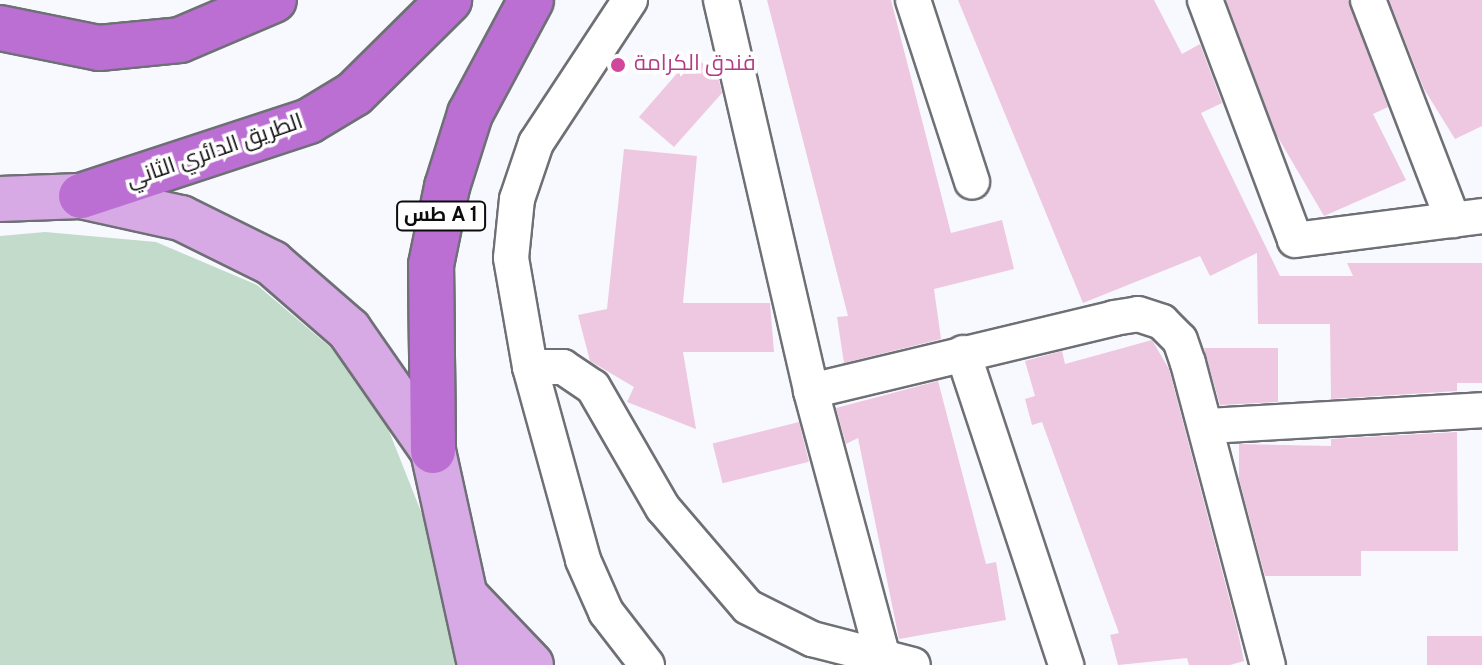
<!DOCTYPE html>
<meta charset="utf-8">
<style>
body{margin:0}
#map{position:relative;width:1482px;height:665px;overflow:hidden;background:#f7f9fe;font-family:Overpass,Cairo,sans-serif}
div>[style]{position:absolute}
.green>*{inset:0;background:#c2dbca}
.building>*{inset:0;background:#eec7e0;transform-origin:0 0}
.roads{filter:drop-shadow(2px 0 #6e7075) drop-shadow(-2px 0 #6e7075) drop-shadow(0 2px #6e7075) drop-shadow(0 -2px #6e7075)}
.street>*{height:34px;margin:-17px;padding:0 17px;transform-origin:17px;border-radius:17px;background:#fff}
.primary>*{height:44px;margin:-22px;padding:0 22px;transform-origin:22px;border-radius:22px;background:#d7a9e5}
.highway>*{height:44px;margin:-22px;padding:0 22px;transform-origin:22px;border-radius:22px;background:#bc6fd3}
.dots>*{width:22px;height:22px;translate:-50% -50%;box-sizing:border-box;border:4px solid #fff;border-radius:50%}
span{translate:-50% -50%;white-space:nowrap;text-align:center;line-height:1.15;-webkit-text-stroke:7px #fff;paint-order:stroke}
.shield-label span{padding:2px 6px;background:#fff;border:2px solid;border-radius:6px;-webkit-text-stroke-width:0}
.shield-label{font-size:20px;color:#0c0c0e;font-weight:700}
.hotel-label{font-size:22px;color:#b23c85}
.left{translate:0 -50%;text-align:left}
.street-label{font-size:22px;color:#0c0c0e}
</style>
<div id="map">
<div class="green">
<i style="clip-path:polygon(45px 232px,156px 242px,257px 285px,343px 358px,383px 416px,451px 587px,461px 665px,0 665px,0 236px)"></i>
</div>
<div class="building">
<i style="clip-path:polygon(767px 0,891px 0,951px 233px,1002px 220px,1014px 269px,934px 289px,941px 339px,844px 363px,837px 317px,848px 316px)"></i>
<i style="clip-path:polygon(958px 0,1154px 0,1182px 54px,1200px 44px,1222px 103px,1201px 113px,1280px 276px,1353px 276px,1347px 263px,1482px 263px,1482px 383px,1457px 383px,1457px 391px,1331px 399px,1330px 324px,1258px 324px,1257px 253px,1210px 276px,1200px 256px,1083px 303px)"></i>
<i style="clip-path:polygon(1226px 0,1348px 0,1388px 107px,1373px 114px,1406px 180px,1324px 216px,1276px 134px)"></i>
<i style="clip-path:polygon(1389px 0,1482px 0,1482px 126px,1455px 139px,1424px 89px)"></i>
<i style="clip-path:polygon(693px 55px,718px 76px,722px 93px,674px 147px,639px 117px)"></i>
<i style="clip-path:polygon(624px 149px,697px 156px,683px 303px,770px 303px,774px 352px,683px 352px,696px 429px,627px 402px,634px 387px,590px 361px,578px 315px,607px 309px)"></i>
<i style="clip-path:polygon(1152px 340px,1169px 369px,1237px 628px,1244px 661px,1230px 665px,1189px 665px,1187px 658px,1118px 665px,1110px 635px,1119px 633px,1042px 422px,1032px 425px,1025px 399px,1035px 396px,1025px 361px,1062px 351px,1065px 364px)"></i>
<i style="clip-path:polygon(1204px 348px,1278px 348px,1278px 402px,1220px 405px)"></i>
<i style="clip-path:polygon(938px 381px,986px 564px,996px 562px,1006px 620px,899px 639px,858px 438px,846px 444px,836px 408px)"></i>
<i style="left:799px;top:422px;width:41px;height:89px;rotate:76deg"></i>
<i style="clip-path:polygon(1457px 432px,1458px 551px,1361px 551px,1361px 576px,1265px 576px,1239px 479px,1239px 444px,1331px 446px,1331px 439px)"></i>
<i style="left:1427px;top:636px;width:55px;height:29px"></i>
</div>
<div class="roads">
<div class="street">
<i style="left:630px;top:0;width:171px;rotate:123.3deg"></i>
<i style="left:536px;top:143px;width:59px;rotate:108.7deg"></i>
<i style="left:517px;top:199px;width:59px;rotate:95.8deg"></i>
<i style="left:511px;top:258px;width:111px;rotate:80.1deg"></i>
<i style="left:530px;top:367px;width:200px;rotate:74.6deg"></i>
<i style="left:583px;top:560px;width:57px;rotate:66.1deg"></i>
<i style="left:606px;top:612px;width:67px;rotate:52.3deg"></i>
<i style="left:721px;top:0;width:401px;rotate:77deg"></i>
<i style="left:811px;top:391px;width:280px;rotate:74.9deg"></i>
<i style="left:913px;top:0;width:191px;rotate:72deg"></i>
<i style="left:1205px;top:0;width:256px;rotate:69.4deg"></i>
<i style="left:1295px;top:240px;width:189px;rotate:-7.3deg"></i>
<i style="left:1368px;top:0;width:236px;rotate:68.9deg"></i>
<i style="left:963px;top:353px;width:329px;rotate:71.7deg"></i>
<i style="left:530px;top:367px;width:33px"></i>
<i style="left:563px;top:367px;width:36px;rotate:34deg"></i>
<i style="left:593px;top:387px;width:140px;rotate:60deg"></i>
<i style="left:663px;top:508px;width:130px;rotate:49.4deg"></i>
<i style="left:748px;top:607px;width:72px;rotate:26.6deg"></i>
<i style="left:812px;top:639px;width:104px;rotate:14.4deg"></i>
<i style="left:811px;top:391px;width:312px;rotate:-13.5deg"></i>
<i style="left:1114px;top:318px;width:24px;rotate:-9deg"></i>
<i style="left:1138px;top:314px;width:25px;rotate:18deg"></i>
<i style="left:1162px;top:322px;width:25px;rotate:45deg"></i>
<i style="left:1180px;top:340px;width:24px;rotate:71deg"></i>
<i style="left:1188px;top:363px;width:312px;rotate:75.2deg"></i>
<i style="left:1208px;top:426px;width:274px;rotate:-3.3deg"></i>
</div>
<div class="primary">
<i style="left:0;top:199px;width:81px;rotate:-2.1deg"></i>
<i style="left:81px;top:196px;width:102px;rotate:12.4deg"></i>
<i style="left:181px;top:218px;width:102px;rotate:26.3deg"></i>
<i style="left:272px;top:263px;width:102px;rotate:41deg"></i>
<i style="left:349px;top:330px;width:147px;rotate:55.2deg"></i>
<i style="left:433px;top:451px;width:219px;rotate:77.6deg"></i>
<i style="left:468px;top:599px;width:91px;rotate:46.3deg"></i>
</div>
<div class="highway">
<i style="left:0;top:28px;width:101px;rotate:11.4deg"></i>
<i style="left:99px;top:48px;width:81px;rotate:-5.6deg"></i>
<i style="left:180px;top:40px;width:102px;rotate:-23.1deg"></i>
<i style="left:81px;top:196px;width:240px;rotate:-18.2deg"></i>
<i style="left:309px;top:121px;width:52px;rotate:-31deg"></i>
<i style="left:354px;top:94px;width:134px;rotate:-44.7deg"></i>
<i style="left:433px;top:451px;width:186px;rotate:-90.6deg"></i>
<i style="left:431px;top:265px;width:80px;rotate:-78.4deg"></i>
<i style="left:447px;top:187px;width:77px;rotate:-72.5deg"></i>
<i style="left:470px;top:114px;width:129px;rotate:-61.8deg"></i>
</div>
</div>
<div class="dots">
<i style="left:618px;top:65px;background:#d1479c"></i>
</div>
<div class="shield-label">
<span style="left:441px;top:216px">طس A 1</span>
</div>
<div class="hotel-label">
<span class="left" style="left:634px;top:65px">فندق الكرامة</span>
</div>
<div class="street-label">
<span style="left:215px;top:152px;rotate:-19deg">الطريق الدائري الثاني</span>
</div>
</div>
